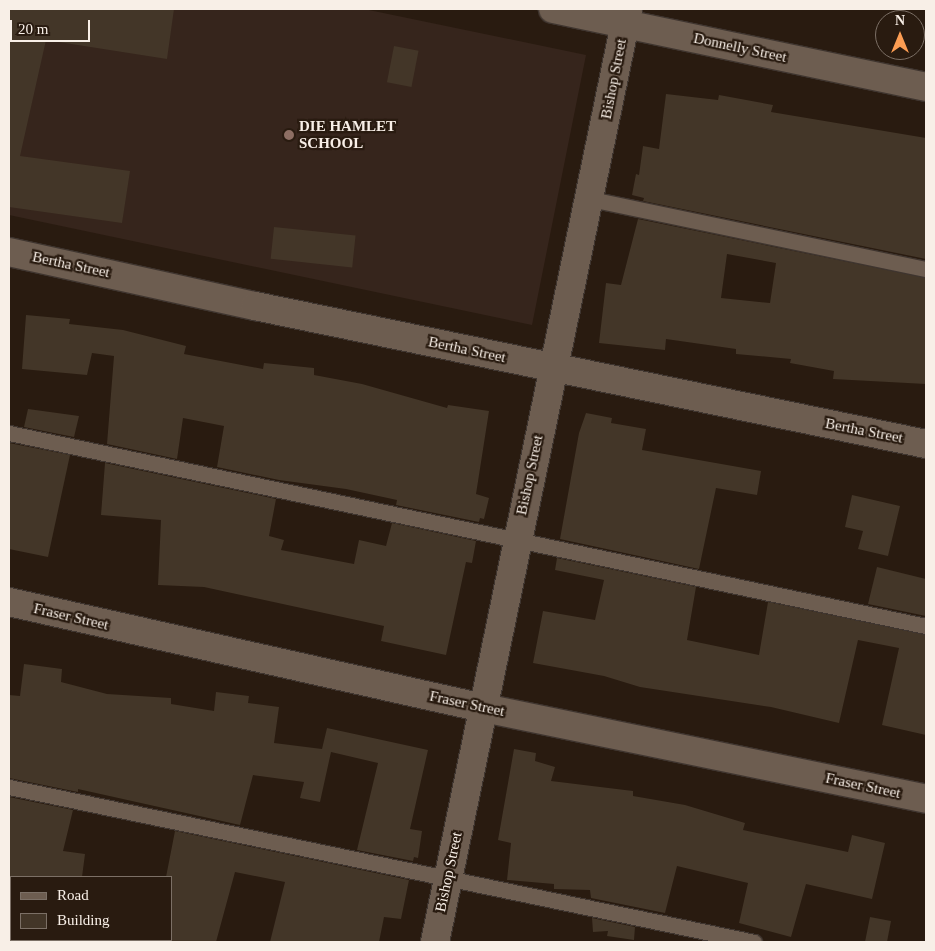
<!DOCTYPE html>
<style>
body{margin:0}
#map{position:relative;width:935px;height:951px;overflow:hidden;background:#291b10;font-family:Georgia,serif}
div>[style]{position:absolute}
.education>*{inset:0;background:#36251c}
.building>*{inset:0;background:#433628;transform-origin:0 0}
.roads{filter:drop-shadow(1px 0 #3f352f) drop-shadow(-1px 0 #3f352f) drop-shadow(0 1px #3f352f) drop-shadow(0 -1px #3f352f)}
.service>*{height:15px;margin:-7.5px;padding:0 7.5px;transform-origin:7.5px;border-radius:7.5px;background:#6d5d50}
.minor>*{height:28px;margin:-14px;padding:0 14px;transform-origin:14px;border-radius:14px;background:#6d5d50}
.dots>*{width:14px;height:14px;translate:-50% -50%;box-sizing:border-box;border:2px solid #291b10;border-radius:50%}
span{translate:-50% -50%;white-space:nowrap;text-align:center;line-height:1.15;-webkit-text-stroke:4.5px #291b10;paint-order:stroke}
.street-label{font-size:15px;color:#f8efe7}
.poi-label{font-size:15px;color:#f8efe7;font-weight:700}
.left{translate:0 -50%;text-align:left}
.frame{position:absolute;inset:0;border:10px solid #f8efe7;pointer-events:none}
.legend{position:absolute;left:10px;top:876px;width:162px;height:65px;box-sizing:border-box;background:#291b10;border:1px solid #7c7066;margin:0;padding:6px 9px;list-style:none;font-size:15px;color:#f8efe7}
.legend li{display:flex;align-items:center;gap:10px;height:25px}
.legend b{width:25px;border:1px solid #7c7066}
.north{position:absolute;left:875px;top:10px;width:50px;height:50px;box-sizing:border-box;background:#291b10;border:1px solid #7c7066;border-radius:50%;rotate:0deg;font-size:14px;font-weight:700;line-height:20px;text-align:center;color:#f8efe7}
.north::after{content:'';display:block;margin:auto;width:18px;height:22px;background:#fc9d53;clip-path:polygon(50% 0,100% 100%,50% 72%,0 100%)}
.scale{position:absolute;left:10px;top:20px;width:80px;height:22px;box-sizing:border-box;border:2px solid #f8efe7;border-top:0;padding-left:6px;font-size:15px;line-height:18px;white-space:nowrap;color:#f8efe7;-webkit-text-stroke:4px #291b10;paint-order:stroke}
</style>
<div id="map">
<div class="education">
<i style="clip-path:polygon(9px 9px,364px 9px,586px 55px,532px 325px,9px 215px)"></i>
</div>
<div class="building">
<i style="clip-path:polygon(9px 9px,174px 9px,167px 59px,46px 40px,20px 156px,130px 171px,122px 223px,9px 207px)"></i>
<i style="left:394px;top:46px;width:25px;height:37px;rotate:11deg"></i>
<i style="clip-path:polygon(666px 94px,718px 100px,719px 95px,773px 105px,771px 112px,926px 138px,926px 259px,643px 201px,644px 198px,632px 195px,636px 174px,639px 175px,643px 146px,659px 149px)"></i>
<i style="clip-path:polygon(evenodd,638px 219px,926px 278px,926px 384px,833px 379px,834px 371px,790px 363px,791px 359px,736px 354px,736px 349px,666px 339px,665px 350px,599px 343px,606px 283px,621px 285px,638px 219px,727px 254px,776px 263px,770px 303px,721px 298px,727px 254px)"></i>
<i style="left:274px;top:227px;width:82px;height:32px;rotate:6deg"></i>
<i style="clip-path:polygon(26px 315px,70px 319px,69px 324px,123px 330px,186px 346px,184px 354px,263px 369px,264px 363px,314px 368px,314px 375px,362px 384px,447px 408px,448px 405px,489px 411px,476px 494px,489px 498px,484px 519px,480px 518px,479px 522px,396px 505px,397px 500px,346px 489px,279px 480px,217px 467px,224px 426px,183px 418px,177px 459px,107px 444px,114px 356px,92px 353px,87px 375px,22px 369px)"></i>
<i style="clip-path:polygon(28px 409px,79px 416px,74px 437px,24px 427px)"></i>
<i style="clip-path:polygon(586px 413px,612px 418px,611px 423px,646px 429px,642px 450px,761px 471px,757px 495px,716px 488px,699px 569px,560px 539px,579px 433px)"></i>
<i style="clip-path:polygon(9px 443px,70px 455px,48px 557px,9px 549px)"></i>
<i style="clip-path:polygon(105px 463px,276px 499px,269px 536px,284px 540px,281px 550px,354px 564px,359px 540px,386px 546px,392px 523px,476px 541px,472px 563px,466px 562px,446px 655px,381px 641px,384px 626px,204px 587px,158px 585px,161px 520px,101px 515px)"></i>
<i style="clip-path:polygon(852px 495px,900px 506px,888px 556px,858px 549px,863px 531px,845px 527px)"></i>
<i style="clip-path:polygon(557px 558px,696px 587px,687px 640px,759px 655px,768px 602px,926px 635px,926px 735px,882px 725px,899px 648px,858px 640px,839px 723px,771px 707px,640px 687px,604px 676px,533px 663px,543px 611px,595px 620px,604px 580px,555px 570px)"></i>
<i style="clip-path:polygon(877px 567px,926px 579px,926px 616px,868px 604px)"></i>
<i style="clip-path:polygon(24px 664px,62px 669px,61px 682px,107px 694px,171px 698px,171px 704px,214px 711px,216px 692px,249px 696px,248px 703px,279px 707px,274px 743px,322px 749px,327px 728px,428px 750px,410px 829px,422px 831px,418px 858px,414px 857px,413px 861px,357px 850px,378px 763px,331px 752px,320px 802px,300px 798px,304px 782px,253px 775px,240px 825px,78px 789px,78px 792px,9px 778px,9px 695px,20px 696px)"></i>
<i style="clip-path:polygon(514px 749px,536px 753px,535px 761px,555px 767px,551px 781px,633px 791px,633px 796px,685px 805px,745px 823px,743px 830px,848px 852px,852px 835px,885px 843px,872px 899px,806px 884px,791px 937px,739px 923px,748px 883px,677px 866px,665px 913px,591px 898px,590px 890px,554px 889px,554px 884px,507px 880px,511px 843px,498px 840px)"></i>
<i style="clip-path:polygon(9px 797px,73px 810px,63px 851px,85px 854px,82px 877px,9px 877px)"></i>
<i style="clip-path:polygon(175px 831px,409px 880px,401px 919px,384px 917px,379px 942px,270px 942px,285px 882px,235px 872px,216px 942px,171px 942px,171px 877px,166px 877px)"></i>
<i style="clip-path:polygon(870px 917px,891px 921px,887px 942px,865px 942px)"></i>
<i style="clip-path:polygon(592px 918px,635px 927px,634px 940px,607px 936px,608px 931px,593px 932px)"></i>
</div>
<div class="roads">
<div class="service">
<i style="left:590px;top:199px;width:343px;rotate:11.8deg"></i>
<i style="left:9px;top:433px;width:937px;rotate:11.89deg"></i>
<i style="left:9px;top:787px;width:761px;rotate:11.75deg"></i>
</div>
<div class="minor">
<i style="left:553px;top:9px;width:381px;rotate:11.8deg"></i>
<i style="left:9px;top:252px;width:252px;rotate:12.4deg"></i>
<i style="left:255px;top:306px;width:685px;rotate:11.62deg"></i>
<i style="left:9px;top:602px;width:487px;rotate:12.6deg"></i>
<i style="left:484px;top:708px;width:451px;rotate:11.6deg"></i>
<i style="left:435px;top:942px;width:953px;rotate:-78.31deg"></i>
</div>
</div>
<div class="dots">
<i style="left:289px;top:135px;background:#8d6e63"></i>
</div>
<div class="street-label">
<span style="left:740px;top:48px;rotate:12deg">Donnelly Street</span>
<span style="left:614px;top:79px;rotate:-79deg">Bishop Street</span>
<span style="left:71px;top:265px;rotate:12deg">Bertha Street</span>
<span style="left:467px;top:350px;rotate:12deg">Bertha Street</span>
<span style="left:864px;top:431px;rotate:11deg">Bertha Street</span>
<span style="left:530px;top:475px;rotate:-78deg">Bishop Street</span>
<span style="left:71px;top:617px;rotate:13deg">Fraser Street</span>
<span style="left:467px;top:704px;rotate:12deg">Fraser Street</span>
<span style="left:863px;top:786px;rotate:12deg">Fraser Street</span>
<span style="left:449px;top:872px;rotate:-78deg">Bishop Street</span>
</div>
<div class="poi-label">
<span class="left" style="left:299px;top:135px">DIE HAMLET<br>SCHOOL</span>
</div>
<div class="frame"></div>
<ul class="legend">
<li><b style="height:6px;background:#6d5d50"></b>Road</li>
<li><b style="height:14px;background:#433628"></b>Building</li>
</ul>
<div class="north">N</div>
<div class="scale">20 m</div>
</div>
